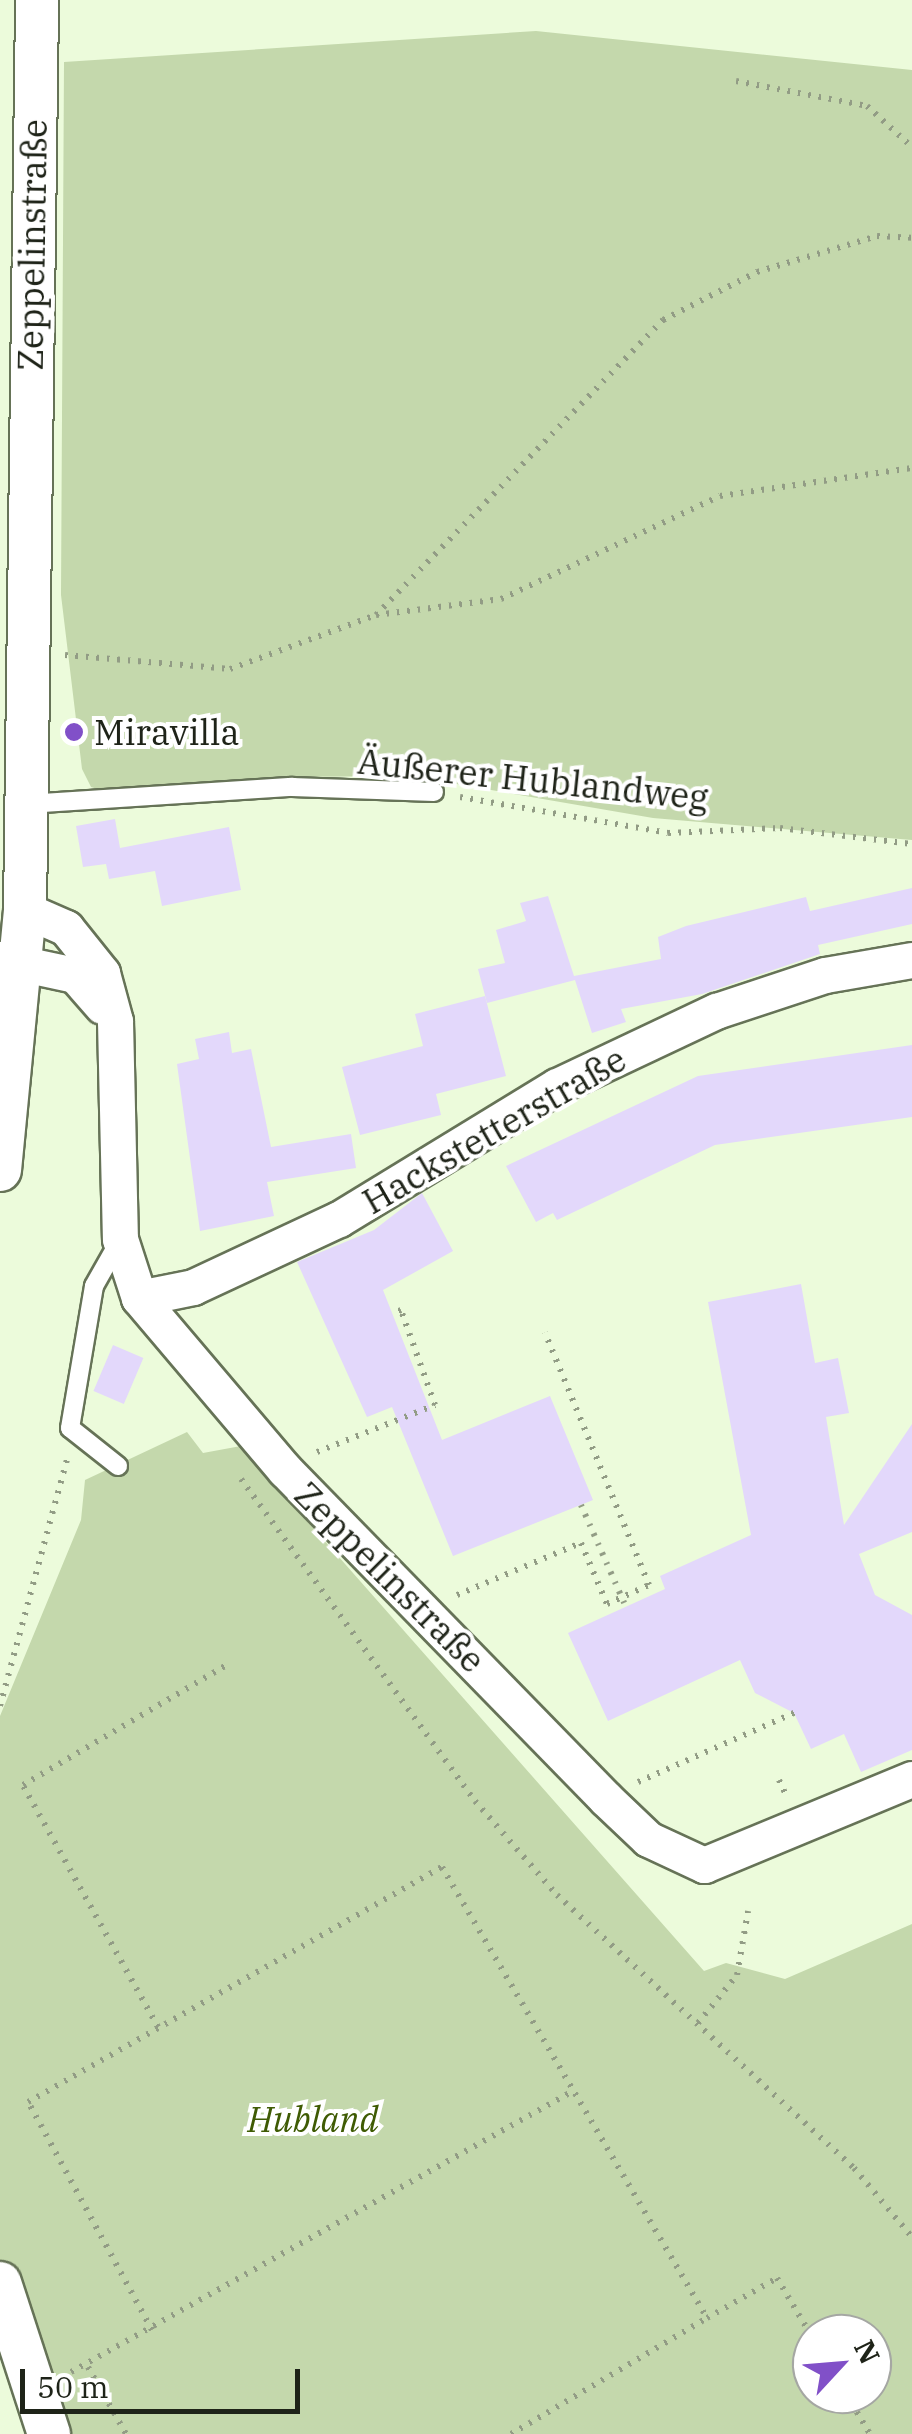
<!DOCTYPE html>
<meta charset="utf-8">
<style>
body{margin:0}
#map{position:relative;width:912px;height:2434px;overflow:hidden;background:#ecfbdb;font-family:"IBM Plex Serif",serif}
div>[style]{position:absolute}
.green>*{inset:0;background:#c4d8ac}
.building>*{inset:0;background:#e3d8fb;transform-origin:0 0}
.path>*{height:6px;margin-top:-3px;transform-origin:0;background:repeating-linear-gradient(90deg,#929c85 0 2.5px,transparent 0 10.5px)}
.roads{filter:drop-shadow(2px 0 #667357) drop-shadow(-2px 0 #667357) drop-shadow(0 2px #667357) drop-shadow(0 -2px #667357)}
.service>*{height:18px;margin:-9px;padding:0 9px;transform-origin:9px;border-radius:9px;background:#fff}
.minor>*{height:35px;margin:-17.5px;padding:0 17.5px;transform-origin:17.5px;border-radius:17.5px;background:#fff}
.tertiary>*{height:42px;margin:-21px;padding:0 21px;transform-origin:21px;border-radius:21px;background:#fff}
.path-bridge>*{height:6px;margin-top:-3px;transform-origin:0;background:repeating-linear-gradient(90deg,#929c85 0 2.5px,transparent 0 10.5px)}
.dots>*{width:28px;height:28px;translate:-50% -50%;box-sizing:border-box;border:5px solid #fff;border-radius:50%}
span{translate:-50% -50%;white-space:nowrap;text-align:center;line-height:1.15;-webkit-text-stroke:8px #fff;paint-order:stroke}
.street-label{font-size:35px;color:#1e2318}
.poi-label{font-size:35px;color:#1e2318}
.left{translate:0 -50%;text-align:left}
.park-label{font-size:35px;color:#3f5b04;font-style:italic}
.north{position:absolute;left:792px;top:2314px;width:100px;height:100px;box-sizing:border-box;background:#fff;border:2px solid #a5a7a3;border-radius:50%;rotate:64deg;font-size:28px;font-weight:700;line-height:40px;text-align:center;color:#1e2318}
.north::after{content:'';display:block;margin:auto;width:35px;height:45px;background:#8150c8;clip-path:polygon(50% 0,100% 100%,50% 72%,0 100%)}
.scale{position:absolute;left:20px;top:2369px;width:280px;height:45px;box-sizing:border-box;border:5px solid #1e2318;border-top:0;padding-left:12px;font-size:30px;line-height:35px;white-space:nowrap;color:#1e2318;-webkit-text-stroke:8px #fff;paint-order:stroke}
</style>
<div id="map">
<div class="green">
<i style="clip-path:polygon(536px 31px,912px 70px,912px 840px,653px 818px,410px 776px,279px 777px,139px 801px,91px 787px,82px 769px,61px 595px,64px 62px)"></i>
<i style="clip-path:polygon(evenodd,187px 1432px,203px 1453px,241px 1446px,704px 1971px,726px 1963px,785px 1979px,912px 1924px,912px 2434px,47px 2434px,0 2283px,0 1716px,81px 1520px,85px 1480px,187px 1432px,812px 2334px,872px 2334px,872px 2394px,812px 2394px,812px 2334px)"></i>
</div>
<div class="building">
<i style="clip-path:polygon(115px 819px,120px 848px,229px 827px,241px 890px,162px 906px,155px 871px,109px 879px,106px 864px,83px 867px,76px 826px)"></i>
<i style="clip-path:polygon(912px 888px,912px 924px,818px 945px,820px 954px,702px 994px,621px 1009px,626px 1022px,592px 1033px,575px 980px,487px 1003px,478px 969px,505px 963px,496px 930px,526px 921px,520px 903px,548px 896px,574px 976px,661px 959px,658px 937px,686px 926px,806px 897px,810px 911px)"></i>
<i style="clip-path:polygon(485px 996px,506px 1076px,436px 1094px,441px 1115px,360px 1135px,342px 1067px,423px 1046px,415px 1014px)"></i>
<i style="clip-path:polygon(229px 1032px,232px 1053px,251px 1049px,271px 1147px,351px 1134px,356px 1168px,267px 1182px,274px 1216px,200px 1231px,177px 1064px,199px 1059px,195px 1039px)"></i>
<i style="clip-path:polygon(912px 1045px,912px 1117px,715px 1145px,557px 1220px,553px 1213px,536px 1222px,506px 1166px,698px 1076px)"></i>
<i style="clip-path:polygon(422px 1193px,453px 1251px,383px 1290px,442px 1440px,550px 1396px,593px 1500px,453px 1556px,392px 1407px,367px 1417px,297px 1262px,374px 1230px)"></i>
<i style="clip-path:polygon(801px 1284px,815px 1363px,838px 1358px,849px 1413px,826px 1417px,844px 1525px,912px 1424px,912px 1532px,859px 1554px,875px 1595px,912px 1615px,912px 1750px,861px 1772px,844px 1734px,811px 1749px,794px 1713px,755px 1693px,740px 1660px,608px 1721px,568px 1633px,665px 1589px,660px 1576px,751px 1535px,708px 1302px)"></i>
<i style="left:113px;top:1345px;width:33px;height:50px;rotate:23deg"></i>
</div>
<div class="path">
<i style="left:736px;top:81px;width:133px;rotate:10.8deg"></i>
<i style="left:867px;top:106px;width:61px;rotate:42.3deg"></i>
<i style="left:376px;top:615px;width:412px;rotate:-45.8deg"></i>
<i style="left:663px;top:320px;width:106px;rotate:-27.1deg"></i>
<i style="left:757px;top:272px;width:125px;rotate:-16.7deg"></i>
<i style="left:877px;top:236px;width:35px;rotate:3deg"></i>
<i style="left:65px;top:655px;width:166px;rotate:4.8deg"></i>
<i style="left:230px;top:669px;width:156px;rotate:-20.3deg"></i>
<i style="left:376px;top:615px;width:126px;rotate:-7.3deg"></i>
<i style="left:501px;top:599px;width:242px;rotate:-25.2deg"></i>
<i style="left:720px;top:496px;width:194px;rotate:-8.3deg"></i>
<i style="left:460px;top:797px;width:211px;rotate:9.8deg"></i>
<i style="left:668px;top:833px;width:112px;rotate:-2.6deg"></i>
<i style="left:780px;top:828px;width:133px;rotate:6.9deg"></i>
<i style="left:317px;top:1452px;width:127px;rotate:-21.7deg"></i>
<i style="left:435px;top:1405px;width:101px;rotate:-109.7deg"></i>
<i style="left:401px;top:1310px;width:10px;rotate:156deg"></i>
<i style="left:241px;top:1479px;width:398px;rotate:54deg"></i>
<i style="left:475px;top:1801px;width:125px;rotate:48.9deg"></i>
<i style="left:557px;top:1895px;width:403px;rotate:42.6deg"></i>
<i style="left:854px;top:2168px;width:90px;rotate:50deg"></i>
<i style="left:457px;top:1595px;width:134px;rotate:-22.8deg"></i>
<i style="left:581px;top:1543px;width:66px;rotate:66.9deg"></i>
<i style="left:607px;top:1604px;width:46px;rotate:-24.3deg"></i>
<i style="left:649px;top:1585px;width:273px;rotate:-112.4deg"></i>
<i style="left:0;top:1706px;width:255px;rotate:-74.8deg"></i>
<i style="left:779px;top:1780px;width:17px;rotate:65deg"></i>
<i style="left:638px;top:1782px;width:171px;rotate:-23.9deg"></i>
<i style="left:698px;top:2023px;width:62px;rotate:-50.9deg"></i>
<i style="left:737px;top:1975px;width:65px;rotate:-80.2deg"></i>
<i style="left:158px;top:2027px;width:277px;rotate:-119.2deg"></i>
<i style="left:23px;top:1785px;width:240px;rotate:-30.5deg"></i>
<i style="left:152px;top:2330px;width:260px;rotate:-118.5deg"></i>
<i style="left:28px;top:2102px;width:476px;rotate:-29.6deg"></i>
<i style="left:442px;top:1867px;width:523px;rotate:59.56deg"></i>
<i style="left:707px;top:2318px;width:81px;rotate:-29.7deg"></i>
<i style="left:777px;top:2278px;width:69px;rotate:59.3deg"></i>
<i style="left:88px;top:2367px;width:77px;rotate:60.4deg"></i>
<i style="left:71px;top:2372px;width:575px;rotate:-29.24deg"></i>
<i style="left:846px;top:2394px;width:47px;rotate:59deg"></i>
<i style="left:511px;top:2434px;width:228px;rotate:-30.6deg"></i>
</div>
<div class="roads">
<div class="service">
<i style="left:27px;top:804px;width:266px;rotate:-3.7deg"></i>
<i style="left:292px;top:787px;width:142px;rotate:2deg"></i>
<i style="left:118px;top:1466px;width:61px;rotate:-141.6deg"></i>
<i style="left:70px;top:1428px;width:144px;rotate:-80.4deg"></i>
<i style="left:94px;top:1286px;width:53px;rotate:-60.5deg"></i>
</div>
<div class="minor">
<i style="left:25px;top:910px;width:45px;rotate:23.7deg"></i>
<i style="left:66px;top:928px;width:58px;rotate:51.3deg"></i>
<i style="left:102px;top:973px;width:50px;rotate:74.8deg"></i>
<i style="left:115px;top:1021px;width:218px;rotate:88.7deg"></i>
<i style="left:120px;top:1239px;width:62px;rotate:72.1deg"></i>
<i style="left:139px;top:1298px;width:226px;rotate:49.7deg"></i>
<i style="left:285px;top:1470px;width:458px;rotate:45.7deg"></i>
<i style="left:605px;top:1798px;width:59px;rotate:43.6deg"></i>
<i style="left:648px;top:1839px;width:62px;rotate:24.9deg"></i>
<i style="left:704px;top:1865px;width:225px;rotate:-22.5deg"></i>
<i style="left:0;top:959px;width:77px;rotate:12deg"></i>
<i style="left:75px;top:975px;width:41px;rotate:48.9deg"></i>
<i style="left:139px;top:1298px;width:55px;rotate:-11.5deg"></i>
<i style="left:193px;top:1287px;width:161px;rotate:-25deg"></i>
<i style="left:339px;top:1219px;width:255px;rotate:-31.4deg"></i>
<i style="left:557px;top:1086px;width:176px;rotate:-25.3deg"></i>
<i style="left:716px;top:1011px;width:115px;rotate:-18.3deg"></i>
<i style="left:825px;top:975px;width:88px;rotate:-9.8deg"></i>
</div>
<div class="tertiary">
<i style="left:0;top:1170px;width:261px;rotate:-84.5deg"></i>
<i style="left:25px;top:910px;width:910px;rotate:-89.24deg"></i>
<i style="left:0;top:2283px;width:159px;rotate:72deg"></i>
</div>
</div>
<div class="path-bridge">
<i style="left:581px;top:1505px;width:111px;rotate:66.2deg"></i>
</div>
<div class="dots">
<i style="left:74px;top:732px;background:#8150c8"></i>
</div>
<div class="street-label">
<span style="left:32px;top:245px;rotate:-89deg">Zeppelinstraße</span>
<span style="left:533px;top:779px;rotate:6deg">Äußerer Hublandweg</span>
<span style="left:494px;top:1130px;rotate:-30deg">Hackstetterstraße</span>
<span style="left:390px;top:1577px;rotate:45deg">Zeppelinstraße</span>
</div>
<div class="poi-label">
<span class="left" style="left:94px;top:732px">Miravilla</span>
</div>
<div class="park-label">
<span style="left:313px;top:2119px">Hubland</span>
</div>
<div class="north">N</div>
<div class="scale">50 m</div>
</div>
